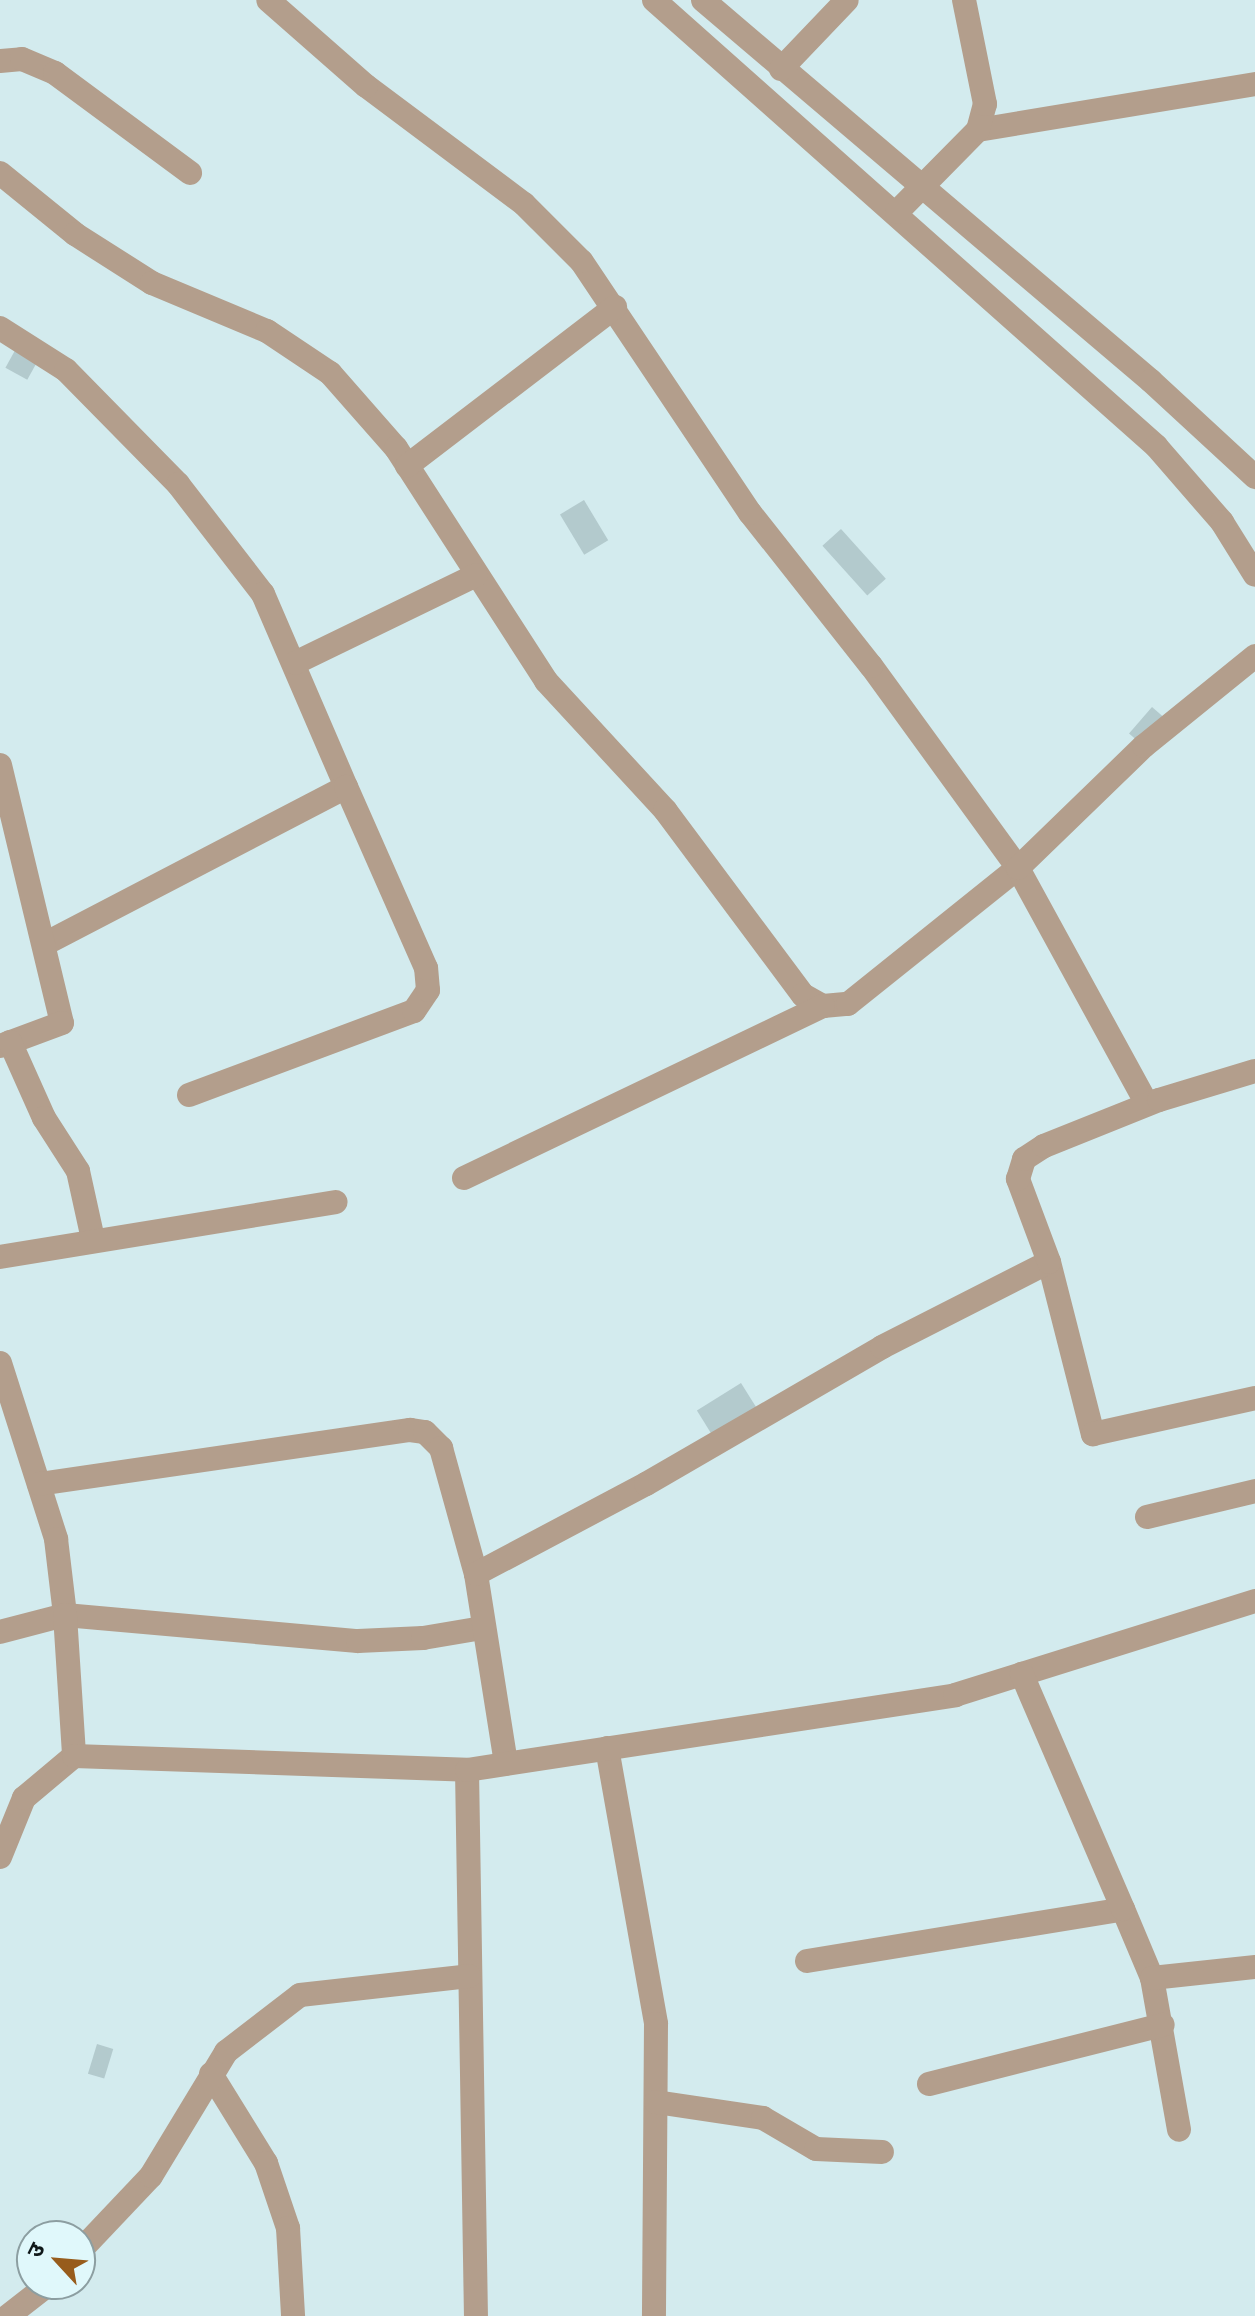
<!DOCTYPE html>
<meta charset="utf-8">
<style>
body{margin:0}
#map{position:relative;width:1255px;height:2316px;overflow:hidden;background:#d3ebee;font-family:Bitter,"Noto Sans Devanagari",serif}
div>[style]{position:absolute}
.building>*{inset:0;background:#b3cacd;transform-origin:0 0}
.minor>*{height:24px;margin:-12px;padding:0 12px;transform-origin:12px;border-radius:12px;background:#b39e8c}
span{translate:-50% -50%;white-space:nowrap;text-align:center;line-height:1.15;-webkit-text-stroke:6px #e0f8fb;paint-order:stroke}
.north{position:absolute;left:16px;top:2220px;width:80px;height:80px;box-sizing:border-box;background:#e0f8fb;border:2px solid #8c9ea1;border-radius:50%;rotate:296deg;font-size:22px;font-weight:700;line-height:32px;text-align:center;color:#0f1819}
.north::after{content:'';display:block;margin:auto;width:28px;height:36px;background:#975c1c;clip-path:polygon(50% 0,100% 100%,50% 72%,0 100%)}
</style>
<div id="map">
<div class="building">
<i style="left:18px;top:345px;width:25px;height:26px;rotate:29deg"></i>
<i style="left:584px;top:500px;width:47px;height:28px;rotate:59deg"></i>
<i style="left:841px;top:529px;width:67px;height:25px;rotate:48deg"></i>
<i style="left:1152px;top:707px;width:21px;height:35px;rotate:41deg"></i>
<i style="left:741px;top:1383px;width:34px;height:52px;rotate:58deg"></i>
<i style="left:97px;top:2044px;width:17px;height:31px;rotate:17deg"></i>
</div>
<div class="minor">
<i style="left:654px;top:0;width:672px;rotate:41.62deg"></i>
<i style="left:1156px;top:446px;width:101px;rotate:49deg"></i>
<i style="left:1222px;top:522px;width:62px;rotate:58.1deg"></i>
<i style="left:703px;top:0;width:588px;rotate:40.38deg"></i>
<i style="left:1151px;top:381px;width:142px;rotate:42.7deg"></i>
<i style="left:0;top:61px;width:22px;rotate:-5deg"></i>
<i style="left:22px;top:59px;width:36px;rotate:23deg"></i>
<i style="left:55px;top:73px;width:168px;rotate:36.5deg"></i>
<i style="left:781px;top:69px;width:95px;rotate:-46.3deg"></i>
<i style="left:978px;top:130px;width:281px;rotate:-9.4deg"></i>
<i style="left:0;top:173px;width:97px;rotate:39.1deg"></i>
<i style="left:75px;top:234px;width:91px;rotate:32.5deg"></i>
<i style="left:152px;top:283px;width:125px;rotate:22.7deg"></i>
<i style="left:267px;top:331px;width:76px;rotate:33.7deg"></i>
<i style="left:330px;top:373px;width:100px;rotate:48.7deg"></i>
<i style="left:396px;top:448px;width:277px;rotate:57.2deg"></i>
<i style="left:546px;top:681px;width:176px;rotate:47.3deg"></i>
<i style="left:665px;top:810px;width:231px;rotate:53.3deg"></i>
<i style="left:803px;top:995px;width:23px;rotate:29deg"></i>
<i style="left:823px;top:1006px;width:25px;rotate:-5deg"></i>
<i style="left:848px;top:1004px;width:218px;rotate:-38.7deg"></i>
<i style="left:1018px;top:868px;width:250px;rotate:-126deg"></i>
<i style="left:871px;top:666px;width:195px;rotate:-128.3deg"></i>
<i style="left:750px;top:513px;width:303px;rotate:-123.8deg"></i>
<i style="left:581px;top:261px;width:81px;rotate:-135deg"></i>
<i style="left:524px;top:204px;width:197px;rotate:-143.2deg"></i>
<i style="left:366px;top:86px;width:130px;rotate:-138.7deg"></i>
<i style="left:897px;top:212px;width:115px;rotate:-45.4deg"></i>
<i style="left:978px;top:130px;width:27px;rotate:-75deg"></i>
<i style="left:985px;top:104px;width:106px;rotate:-101.4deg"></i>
<i style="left:0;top:328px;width:78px;rotate:32.5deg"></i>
<i style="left:66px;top:370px;width:160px;rotate:45.5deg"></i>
<i style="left:178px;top:484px;width:139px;rotate:52.3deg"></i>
<i style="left:263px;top:594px;width:210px;rotate:66.7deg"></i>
<i style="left:346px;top:787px;width:339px;rotate:152.5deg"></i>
<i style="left:407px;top:466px;width:262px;rotate:-37.4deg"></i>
<i style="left:295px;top:663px;width:201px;rotate:-25.9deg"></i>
<i style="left:0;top:765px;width:265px;rotate:76.5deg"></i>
<i style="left:62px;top:1023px;width:66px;rotate:159.6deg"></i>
<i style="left:10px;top:1042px;width:83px;rotate:65.9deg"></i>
<i style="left:44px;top:1118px;width:63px;rotate:57.3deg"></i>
<i style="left:78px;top:1171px;width:70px;rotate:77.6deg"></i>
<i style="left:189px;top:1095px;width:240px;rotate:-20.5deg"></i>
<i style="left:414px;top:1011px;width:25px;rotate:-56deg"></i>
<i style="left:428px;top:990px;width:22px;rotate:-95deg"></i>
<i style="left:426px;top:968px;width:198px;rotate:-113.8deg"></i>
<i style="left:1147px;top:1104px;width:269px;rotate:-118.7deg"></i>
<i style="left:1018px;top:868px;width:175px;rotate:-44.1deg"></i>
<i style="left:1144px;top:746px;width:143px;rotate:-39deg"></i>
<i style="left:464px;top:1178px;width:398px;rotate:-25.6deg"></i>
<i style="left:0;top:1257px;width:340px;rotate:-9.3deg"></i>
<i style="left:1049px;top:1262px;width:178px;rotate:75.7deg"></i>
<i style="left:1093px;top:1434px;width:166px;rotate:-12.5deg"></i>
<i style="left:0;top:1363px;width:185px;rotate:72.3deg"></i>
<i style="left:56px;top:1539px;width:77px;rotate:83.2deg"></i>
<i style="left:65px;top:1615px;width:294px;rotate:5.1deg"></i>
<i style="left:358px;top:1641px;width:65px;rotate:-2.6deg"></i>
<i style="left:423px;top:1638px;width:60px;rotate:-9.6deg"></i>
<i style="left:39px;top:1484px;width:375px;rotate:-8.3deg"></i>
<i style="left:410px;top:1430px;width:15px;rotate:8deg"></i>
<i style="left:425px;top:1432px;width:23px;rotate:45deg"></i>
<i style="left:441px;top:1448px;width:131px;rotate:74.5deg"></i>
<i style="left:476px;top:1574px;width:192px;rotate:81deg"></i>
<i style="left:1147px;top:1517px;width:111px;rotate:-13.5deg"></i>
<i style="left:476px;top:1574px;width:192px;rotate:-27.9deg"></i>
<i style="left:646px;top:1484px;width:273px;rotate:-30.1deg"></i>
<i style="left:882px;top:1347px;width:187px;rotate:-27deg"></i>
<i style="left:1049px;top:1262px;width:89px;rotate:-110.5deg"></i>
<i style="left:1018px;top:1179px;width:21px;rotate:-73deg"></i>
<i style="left:1024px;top:1159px;width:24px;rotate:-33deg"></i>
<i style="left:1044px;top:1146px;width:124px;rotate:-21.8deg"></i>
<i style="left:1159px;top:1100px;width:100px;rotate:-16.8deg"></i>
<i style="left:0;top:1632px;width:67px;rotate:-14.7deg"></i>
<i style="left:65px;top:1615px;width:141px;rotate:86.3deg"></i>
<i style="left:607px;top:1748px;width:280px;rotate:79.9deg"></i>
<i style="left:656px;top:2024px;width:292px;rotate:90.4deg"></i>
<i style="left:467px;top:1770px;width:546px;rotate:89.06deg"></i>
<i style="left:0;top:1857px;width:64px;rotate:-67.9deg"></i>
<i style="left:24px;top:1798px;width:65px;rotate:-40deg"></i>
<i style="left:74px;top:1756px;width:393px;rotate:2deg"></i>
<i style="left:467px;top:1770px;width:494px;rotate:-8.7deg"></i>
<i style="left:955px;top:1695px;width:314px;rotate:-17.4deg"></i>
<i style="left:1123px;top:1909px;width:75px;rotate:67.2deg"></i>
<i style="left:1152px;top:1978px;width:154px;rotate:79.9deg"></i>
<i style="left:807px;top:1961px;width:320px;rotate:-9.3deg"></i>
<i style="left:1123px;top:1909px;width:256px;rotate:-113.3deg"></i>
<i style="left:1152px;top:1978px;width:104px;rotate:-6.1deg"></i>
<i style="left:211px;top:2074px;width:105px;rotate:58.3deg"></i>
<i style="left:266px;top:2163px;width:69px;rotate:71.3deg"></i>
<i style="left:288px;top:2228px;width:88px;rotate:86.7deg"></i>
<i style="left:929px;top:2084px;width:241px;rotate:-14.2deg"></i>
<i style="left:656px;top:2102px;width:108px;rotate:8.5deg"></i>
<i style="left:763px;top:2118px;width:61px;rotate:30.3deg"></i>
<i style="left:816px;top:2149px;width:66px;rotate:2.6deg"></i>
<i style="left:80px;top:2251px;width:103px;rotate:-46.6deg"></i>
<i style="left:151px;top:2176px;width:145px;rotate:-58.8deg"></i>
<i style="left:226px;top:2052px;width:93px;rotate:-37.6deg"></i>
<i style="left:300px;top:1995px;width:170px;rotate:-6.4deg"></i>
<i style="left:8px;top:2316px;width:52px;rotate:-38deg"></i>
</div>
<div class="north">उ</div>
</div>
